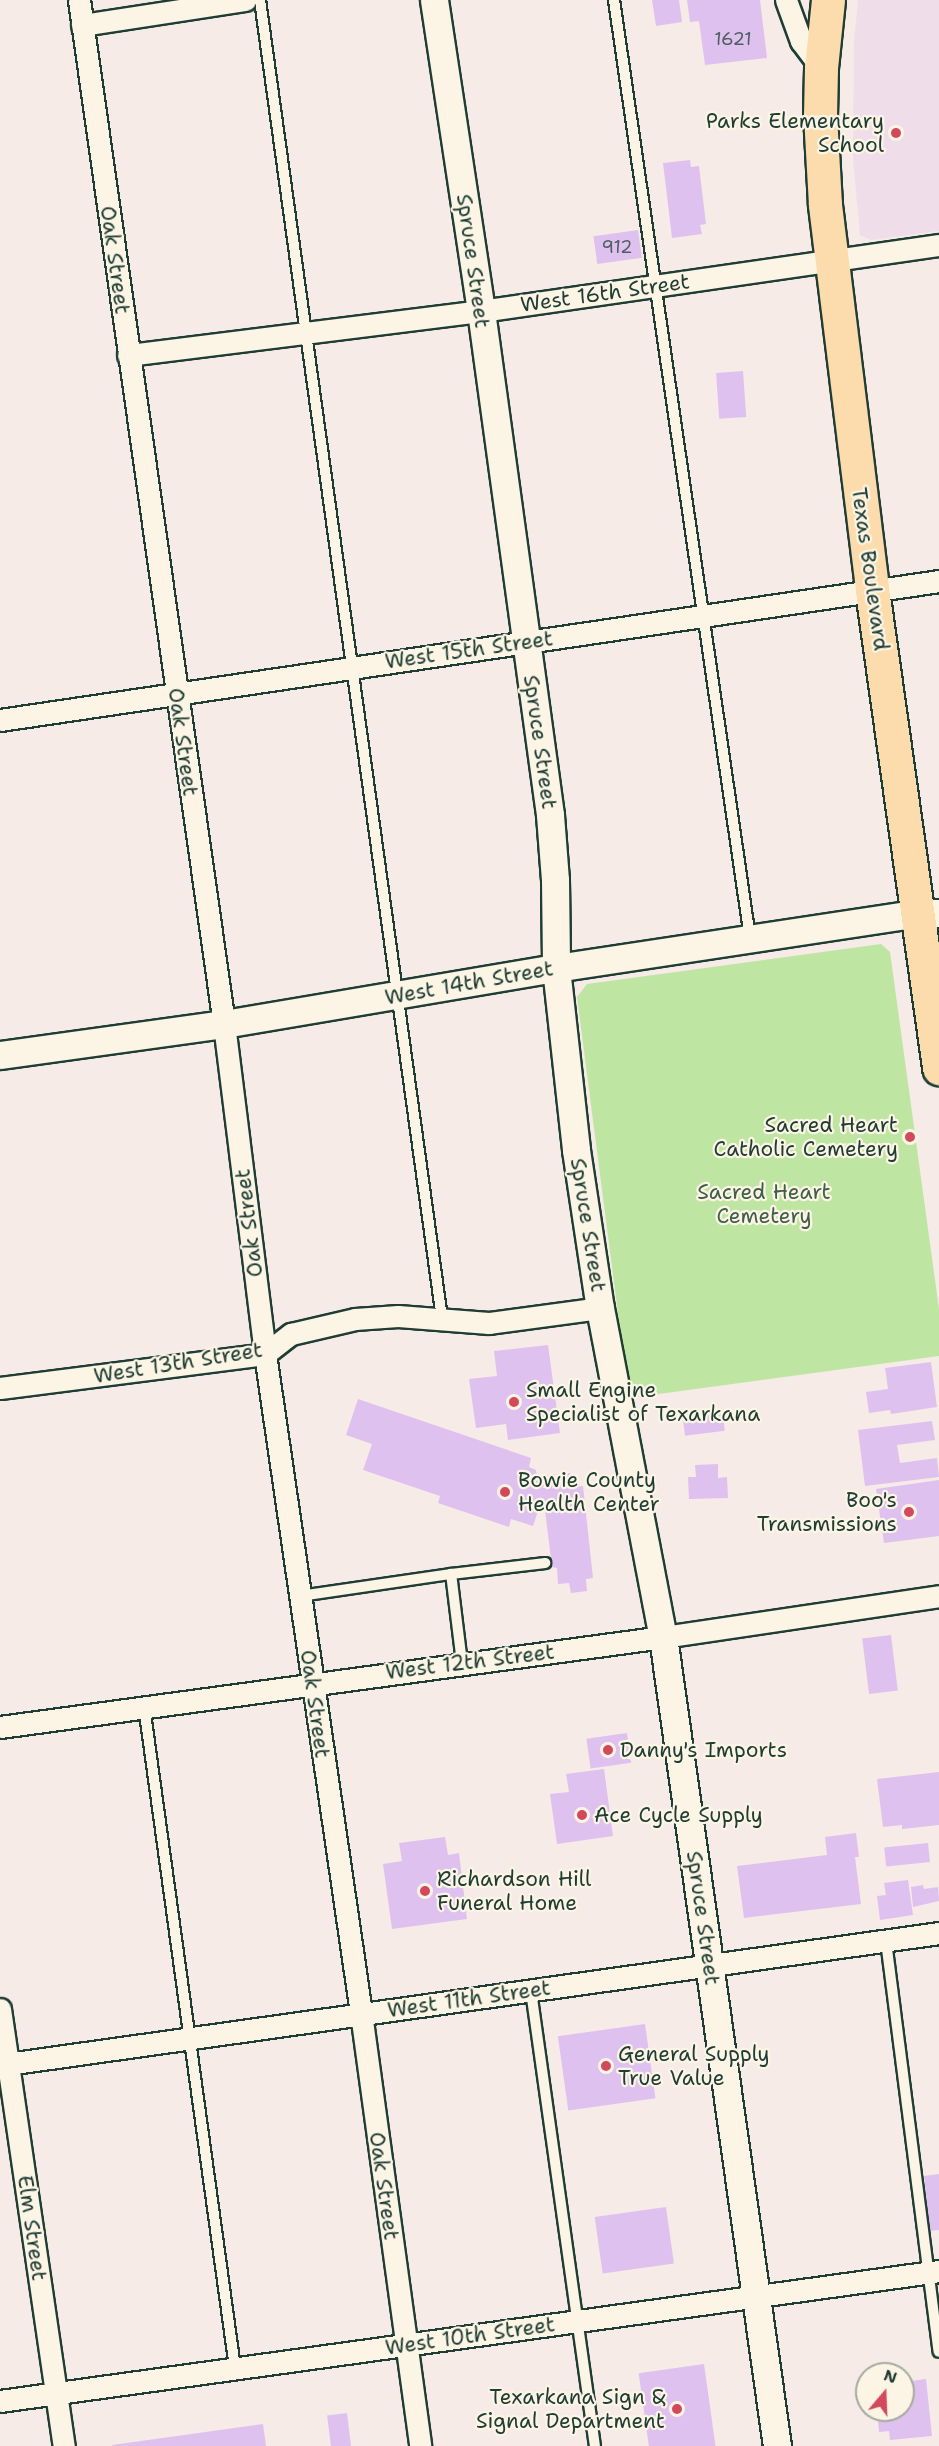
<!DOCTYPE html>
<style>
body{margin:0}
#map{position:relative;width:939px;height:2446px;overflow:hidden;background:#f6ebe7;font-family:"Shantell Sans",sans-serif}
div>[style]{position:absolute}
.built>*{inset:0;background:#efdee9}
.green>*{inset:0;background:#bee6a2}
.building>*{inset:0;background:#dfc1ef;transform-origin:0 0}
.roads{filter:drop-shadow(2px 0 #1f3d34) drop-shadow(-2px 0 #1f3d34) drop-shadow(0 2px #1f3d34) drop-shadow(0 -2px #1f3d34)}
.service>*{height:10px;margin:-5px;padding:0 5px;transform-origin:5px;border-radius:5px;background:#fcf5e5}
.minor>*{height:21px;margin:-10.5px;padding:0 10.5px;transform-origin:10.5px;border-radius:10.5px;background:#fcf5e5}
.tertiary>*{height:27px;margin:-13.5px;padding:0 13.5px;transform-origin:13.5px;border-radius:13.5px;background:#fcf5e5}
.primary>*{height:33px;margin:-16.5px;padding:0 16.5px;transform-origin:16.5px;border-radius:16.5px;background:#fcdcac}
.dots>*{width:16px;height:16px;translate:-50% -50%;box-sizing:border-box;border:3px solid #fcf5e5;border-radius:50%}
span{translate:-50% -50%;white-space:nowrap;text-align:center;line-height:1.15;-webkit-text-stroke:4.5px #fcf5e5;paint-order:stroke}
.number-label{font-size:18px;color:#4f5e63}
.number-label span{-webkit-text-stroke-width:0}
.poi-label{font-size:21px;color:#1f3d34}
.right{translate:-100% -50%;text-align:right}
.left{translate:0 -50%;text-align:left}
.street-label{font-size:21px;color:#1f3d34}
.park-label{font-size:21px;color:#3f5f4a}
.north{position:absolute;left:855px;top:2362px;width:60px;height:60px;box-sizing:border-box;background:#fcf5e5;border:2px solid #a4ab9e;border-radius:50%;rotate:19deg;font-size:16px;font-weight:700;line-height:24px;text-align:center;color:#1f3d34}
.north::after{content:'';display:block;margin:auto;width:21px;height:27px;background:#d1495b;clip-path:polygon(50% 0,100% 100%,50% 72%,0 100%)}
</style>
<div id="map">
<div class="built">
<i style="clip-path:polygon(858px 0,939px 0,939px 231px,871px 240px,860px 235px,853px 159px,854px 41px)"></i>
</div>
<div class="green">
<i style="clip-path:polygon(881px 944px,890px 952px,939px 1309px,939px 1356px,629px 1398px,577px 997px,587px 984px)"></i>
</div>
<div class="building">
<i style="clip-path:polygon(652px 0,679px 0,682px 22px,656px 26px)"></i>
<i style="clip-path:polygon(687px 0,760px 0,767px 58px,705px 65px,699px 21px,690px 22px)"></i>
<i style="clip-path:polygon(690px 160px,691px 167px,699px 166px,706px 224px,700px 225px,702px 234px,672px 238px,663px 163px)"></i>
<i style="left:638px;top:230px;width:28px;height:45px;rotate:82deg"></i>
<i style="left:743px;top:371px;width:46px;height:27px;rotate:86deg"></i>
<i style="clip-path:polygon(548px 1345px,560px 1433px,508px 1440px,506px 1424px,476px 1428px,469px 1379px,497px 1376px,494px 1351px)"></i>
<i style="clip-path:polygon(931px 1362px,937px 1407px,891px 1414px,890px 1410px,869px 1413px,866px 1392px,888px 1389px,885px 1368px)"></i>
<i style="clip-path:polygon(358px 1399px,531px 1458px,529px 1467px,536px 1470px,537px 1476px,570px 1473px,572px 1487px,583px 1486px,593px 1578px,586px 1579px,587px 1591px,571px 1593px,569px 1583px,558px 1584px,557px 1568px,552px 1567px,545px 1510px,539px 1508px,533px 1526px,511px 1519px,509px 1527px,438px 1503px,440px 1496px,363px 1470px,372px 1444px,346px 1435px)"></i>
<i style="left:722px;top:1408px;width:23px;height:40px;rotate:83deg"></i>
<i style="clip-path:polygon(932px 1421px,935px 1440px,897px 1445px,900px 1463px,937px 1458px,939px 1477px,865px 1486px,858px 1430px)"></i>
<i style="clip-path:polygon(718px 1464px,718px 1478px,727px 1477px,728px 1498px,689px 1499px,688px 1477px,696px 1477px,695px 1465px)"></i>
<i style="clip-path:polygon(939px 1480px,939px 1536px,884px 1543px,876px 1489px)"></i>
<i style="left:891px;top:1635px;width:56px;height:29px;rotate:83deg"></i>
<i style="left:627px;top:1733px;width:30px;height:41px;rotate:82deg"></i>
<i style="clip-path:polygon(604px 1769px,613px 1836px,557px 1844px,550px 1794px,569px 1792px,566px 1774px)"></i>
<i style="clip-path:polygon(939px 1772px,939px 1825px,902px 1829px,902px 1825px,883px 1827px,877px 1779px)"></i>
<i style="clip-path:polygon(856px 1833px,859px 1857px,855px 1857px,861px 1904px,744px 1918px,737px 1866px,827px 1855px,825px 1837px)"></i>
<i style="clip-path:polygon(445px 1837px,448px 1855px,459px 1853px,467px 1919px,392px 1929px,383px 1864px,402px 1861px,399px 1843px)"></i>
<i style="left:928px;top:1843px;width:19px;height:44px;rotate:84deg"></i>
<i style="clip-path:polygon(908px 1880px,913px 1915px,880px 1920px,877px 1896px,886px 1895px,884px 1883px)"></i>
<i style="clip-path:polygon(923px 1885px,924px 1889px,938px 1887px,939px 1901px,913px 1907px,911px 1887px)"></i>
<i style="left:645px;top:2024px;width:75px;height:88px;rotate:82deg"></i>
<i style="clip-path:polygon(939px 2174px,939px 2230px,930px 2231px,924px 2176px)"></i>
<i style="left:666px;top:2207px;width:57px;height:72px;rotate:82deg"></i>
<i style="left:704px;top:2364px;width:83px;height:66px;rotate:82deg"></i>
<i style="clip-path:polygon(926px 2379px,932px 2436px,890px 2440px,889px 2431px,879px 2432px,877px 2410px,903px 2410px,903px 2382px)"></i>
<i style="left:347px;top:2413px;width:33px;height:20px;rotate:83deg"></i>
<i style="clip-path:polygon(263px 2424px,266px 2446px,112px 2446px,112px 2445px)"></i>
</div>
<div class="roads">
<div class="service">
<i style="left:260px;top:0;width:1331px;rotate:82.14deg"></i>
<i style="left:614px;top:0;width:948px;rotate:81.75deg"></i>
<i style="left:300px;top:1596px;width:153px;rotate:-8.3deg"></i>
<i style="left:462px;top:1663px;width:90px;rotate:-97deg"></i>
<i style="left:451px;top:1574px;width:95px;rotate:-6.7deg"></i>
<i style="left:144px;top:1706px;width:668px;rotate:82.17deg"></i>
<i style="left:886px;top:1941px;width:414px;rotate:82.7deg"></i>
<i style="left:531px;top:1991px;width:459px;rotate:82deg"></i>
</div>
<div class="minor">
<i style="left:79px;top:0;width:1034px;rotate:81.94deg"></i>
<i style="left:224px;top:1024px;width:333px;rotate:82.9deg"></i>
<i style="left:265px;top:1354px;width:666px;rotate:81.71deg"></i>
<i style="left:361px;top:2013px;width:437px;rotate:82.2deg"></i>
<i style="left:786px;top:0;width:44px;rotate:69.9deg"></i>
<i style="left:801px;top:41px;width:34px;rotate:53deg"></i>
<i style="left:82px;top:25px;width:165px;rotate:-8.7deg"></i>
<i style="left:128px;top:355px;width:356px;rotate:-7.1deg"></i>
<i style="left:481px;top:311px;width:463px;rotate:-8.2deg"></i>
<i style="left:0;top:720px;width:949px;rotate:-8.42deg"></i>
<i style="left:0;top:1388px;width:267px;rotate:-7.3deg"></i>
<i style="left:265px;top:1354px;width:33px;rotate:-38deg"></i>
<i style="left:291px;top:1334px;width:66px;rotate:-13.2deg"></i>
<i style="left:355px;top:1319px;width:43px;rotate:-4deg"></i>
<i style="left:398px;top:1316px;width:91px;rotate:4.4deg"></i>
<i style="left:489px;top:1323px;width:112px;rotate:-7.7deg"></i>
<i style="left:0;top:1727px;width:669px;rotate:-7.73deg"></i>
<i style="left:663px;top:1637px;width:279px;rotate:-8.4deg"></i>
<i style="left:0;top:2009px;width:442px;rotate:81.7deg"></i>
<i style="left:0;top:2065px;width:948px;rotate:-8deg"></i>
<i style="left:0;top:2401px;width:948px;rotate:-7.88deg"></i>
</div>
<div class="tertiary">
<i style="left:434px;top:0;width:315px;rotate:81.4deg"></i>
<i style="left:481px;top:311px;width:509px;rotate:82.2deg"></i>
<i style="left:550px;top:815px;width:65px;rotate:85.6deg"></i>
<i style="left:555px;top:880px;width:88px;rotate:89.3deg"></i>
<i style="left:556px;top:968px;width:183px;rotate:83.7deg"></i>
<i style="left:576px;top:1150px;width:160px;rotate:81.4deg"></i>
<i style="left:600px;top:1308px;width:335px;rotate:79.2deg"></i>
<i style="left:663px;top:1637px;width:817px;rotate:81.98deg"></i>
<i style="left:0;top:1055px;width:226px;rotate:-7.9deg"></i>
<i style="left:224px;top:1024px;width:337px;rotate:-9.6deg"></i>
<i style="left:556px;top:968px;width:366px;rotate:-8.6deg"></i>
<i style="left:918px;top:913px;width:21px"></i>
</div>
<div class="primary">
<i style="left:828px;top:0;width:68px;rotate:95.9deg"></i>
<i style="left:821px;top:68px;width:47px;rotate:91.2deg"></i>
<i style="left:820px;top:115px;width:90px;rotate:86.8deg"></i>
<i style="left:825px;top:205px;width:388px;rotate:83deg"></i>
<i style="left:872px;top:590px;width:483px;rotate:82deg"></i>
</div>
</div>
<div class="dots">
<i style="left:896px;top:133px;background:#d1495b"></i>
<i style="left:910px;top:1137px;background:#d1495b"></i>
<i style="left:514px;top:1402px;background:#d1495b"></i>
<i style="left:505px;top:1492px;background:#d1495b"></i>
<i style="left:909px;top:1512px;background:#d1495b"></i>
<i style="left:608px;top:1750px;background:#d1495b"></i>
<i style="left:582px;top:1815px;background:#d1495b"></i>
<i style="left:425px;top:1891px;background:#d1495b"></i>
<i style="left:606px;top:2066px;background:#d1495b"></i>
<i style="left:677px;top:2409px;background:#d1495b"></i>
</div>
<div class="number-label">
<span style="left:733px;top:39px">1621</span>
<span style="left:617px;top:247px">912</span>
</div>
<div class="poi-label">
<span class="right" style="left:884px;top:133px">Parks Elementary<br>School</span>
<span class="right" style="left:898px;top:1137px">Sacred Heart<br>Catholic Cemetery</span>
<span class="left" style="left:526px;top:1402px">Small Engine<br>Specialist of Texarkana</span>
<span class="left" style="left:518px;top:1492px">Bowie County<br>Health Center</span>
<span class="right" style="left:897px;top:1512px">Boo's<br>Transmissions</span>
<span class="left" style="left:620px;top:1750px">Danny's Imports</span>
<span class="left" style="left:594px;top:1815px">Ace Cycle Supply</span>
<span class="left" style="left:437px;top:1891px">Richardson Hill<br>Funeral Home</span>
<span class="left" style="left:618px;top:2066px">General Supply<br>True Value</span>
<span class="right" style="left:665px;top:2409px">Texarkana Sign &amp;<br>Signal Department</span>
</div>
<div class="street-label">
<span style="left:115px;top:260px;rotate:82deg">Oak Street</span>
<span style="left:473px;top:261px;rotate:82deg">Spruce Street</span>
<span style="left:605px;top:293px;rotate:-8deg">West 16th Street</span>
<span style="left:870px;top:569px;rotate:82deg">Texas Boulevard</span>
<span style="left:469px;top:650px;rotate:-8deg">West 15th Street</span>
<span style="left:183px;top:742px;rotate:82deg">Oak Street</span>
<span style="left:540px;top:742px;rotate:82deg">Spruce Street</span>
<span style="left:469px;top:983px;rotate:-10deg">West 14th Street</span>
<span style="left:249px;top:1223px;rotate:-97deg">Oak Street</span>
<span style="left:588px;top:1225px;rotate:81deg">Spruce Street</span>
<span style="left:178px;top:1363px;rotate:-9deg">West 13th Street</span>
<span style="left:470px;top:1662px;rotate:-7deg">West 12th Street</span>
<span style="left:315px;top:1704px;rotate:82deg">Oak Street</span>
<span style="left:703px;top:1918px;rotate:82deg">Spruce Street</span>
<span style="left:469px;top:1999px;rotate:-8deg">West 11th Street</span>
<span style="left:384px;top:2186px;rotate:82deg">Oak Street</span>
<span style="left:32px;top:2228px;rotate:82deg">Elm Street</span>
<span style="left:470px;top:2336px;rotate:-8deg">West 10th Street</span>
</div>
<div class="park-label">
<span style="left:764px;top:1204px">Sacred Heart<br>Cemetery</span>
</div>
<div class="north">N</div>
</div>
